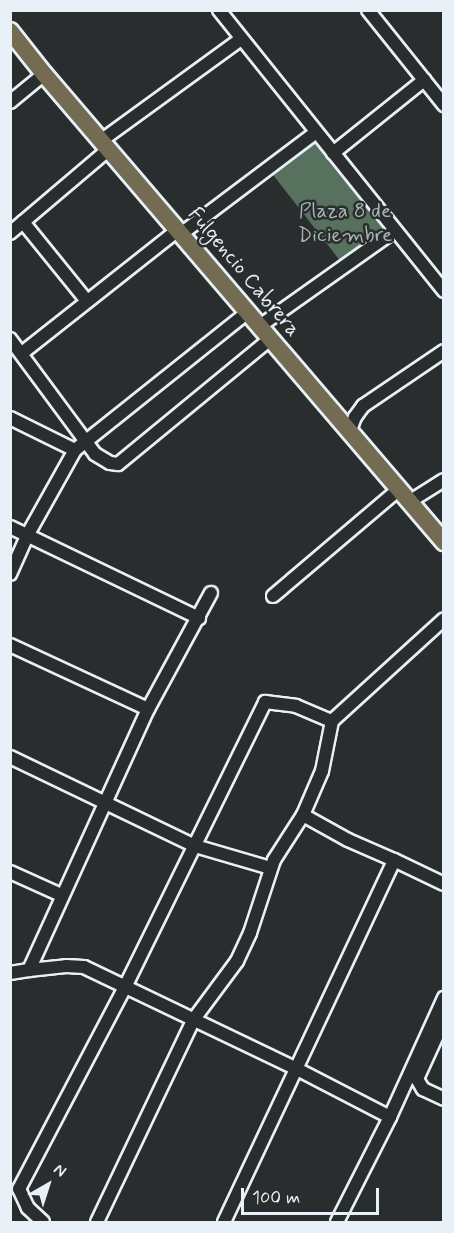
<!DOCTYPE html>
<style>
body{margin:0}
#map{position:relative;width:454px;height:1233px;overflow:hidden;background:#2a2d2e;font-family:Mynerve,sans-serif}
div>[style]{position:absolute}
.green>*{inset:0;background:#58715f;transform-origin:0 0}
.roads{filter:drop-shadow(2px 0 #e8f1f8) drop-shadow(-2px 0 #e8f1f8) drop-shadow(0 2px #e8f1f8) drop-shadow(0 -2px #e8f1f8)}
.minor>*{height:12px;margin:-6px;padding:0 6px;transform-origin:6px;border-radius:6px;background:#2a2d2e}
.major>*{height:16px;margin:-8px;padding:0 8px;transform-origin:8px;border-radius:8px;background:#736b52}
span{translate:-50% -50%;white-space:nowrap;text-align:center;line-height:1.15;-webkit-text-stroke:5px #2a2d2e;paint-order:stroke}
.park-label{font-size:21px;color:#a7b7b3}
.street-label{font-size:21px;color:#e8f1f8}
.frame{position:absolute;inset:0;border:12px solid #e8f1f8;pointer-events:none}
.north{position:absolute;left:18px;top:1155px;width:60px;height:60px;-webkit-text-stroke:4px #2a2d2e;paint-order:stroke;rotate:39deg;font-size:16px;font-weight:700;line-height:24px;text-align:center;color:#e8f1f8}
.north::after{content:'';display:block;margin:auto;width:21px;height:27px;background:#e8f1f8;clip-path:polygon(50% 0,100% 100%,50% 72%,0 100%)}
.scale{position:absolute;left:241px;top:1188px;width:138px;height:27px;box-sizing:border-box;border:3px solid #e8f1f8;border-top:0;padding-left:8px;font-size:18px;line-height:21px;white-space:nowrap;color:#e8f1f8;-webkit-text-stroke:4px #2a2d2e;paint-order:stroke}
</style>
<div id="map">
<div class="green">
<i style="left:314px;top:138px;width:117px;height:55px;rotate:52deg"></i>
</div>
<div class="roads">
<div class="minor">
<i style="left:219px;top:10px;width:360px;rotate:51.3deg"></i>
<i style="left:368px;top:10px;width:122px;rotate:51.3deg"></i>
<i style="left:10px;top:102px;width:44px;rotate:-39.5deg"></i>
<i style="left:102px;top:140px;width:172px;rotate:-36deg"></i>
<i style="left:333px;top:153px;width:117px;rotate:-38.7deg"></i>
<i style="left:23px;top:222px;width:102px;rotate:51deg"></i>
<i style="left:10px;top:233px;width:130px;rotate:-40.3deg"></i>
<i style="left:181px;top:234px;width:168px;rotate:-37deg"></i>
<i style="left:260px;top:326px;width:164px;rotate:-35.3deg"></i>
<i style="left:10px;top:339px;width:143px;rotate:53.5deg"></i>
<i style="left:95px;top:454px;width:17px;rotate:31deg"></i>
<i style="left:110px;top:463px;width:8px;rotate:7deg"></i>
<i style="left:118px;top:464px;width:197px;rotate:-39.4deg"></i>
<i style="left:22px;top:353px;width:199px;rotate:-38.3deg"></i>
<i style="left:10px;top:418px;width:72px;rotate:26.2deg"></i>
<i style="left:350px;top:430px;width:14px;rotate:-69deg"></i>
<i style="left:355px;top:417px;width:14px;rotate:-54deg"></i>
<i style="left:363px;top:406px;width:98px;rotate:-34.2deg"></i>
<i style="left:409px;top:502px;width:41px;rotate:-32.2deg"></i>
<i style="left:10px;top:527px;width:210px;rotate:25.7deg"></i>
<i style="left:10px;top:574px;width:44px;rotate:-65.8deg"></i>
<i style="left:28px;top:534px;width:96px;rotate:-60.8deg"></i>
<i style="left:75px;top:450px;width:221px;rotate:-38.6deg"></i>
<i style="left:273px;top:596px;width:164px;rotate:-40.3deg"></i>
<i style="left:10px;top:645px;width:152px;rotate:24.9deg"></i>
<i style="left:332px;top:721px;width:51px;rotate:101.3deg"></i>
<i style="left:322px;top:771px;width:48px;rotate:113.4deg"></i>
<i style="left:303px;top:815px;width:51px;rotate:29.1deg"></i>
<i style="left:348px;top:840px;width:50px;rotate:23.5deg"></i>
<i style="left:10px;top:757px;width:205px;rotate:25.7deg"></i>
<i style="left:195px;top:846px;width:78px;rotate:16.3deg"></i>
<i style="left:10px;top:872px;width:56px;rotate:24.3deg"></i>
<i style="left:29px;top:970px;width:37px;rotate:-6deg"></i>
<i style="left:66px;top:966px;width:18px;rotate:3deg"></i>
<i style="left:84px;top:967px;width:234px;rotate:25.6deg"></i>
<i style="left:295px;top:1068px;width:107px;rotate:27.3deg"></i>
<i style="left:10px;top:973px;width:19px;rotate:-9deg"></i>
<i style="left:29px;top:970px;width:287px;rotate:-65.5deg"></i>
<i style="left:148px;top:709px;width:132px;rotate:-61.5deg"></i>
<i style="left:444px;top:1020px;width:65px;rotate:114.6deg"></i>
<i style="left:417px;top:1079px;width:12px;rotate:59deg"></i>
<i style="left:423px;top:1089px;width:23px;rotate:25deg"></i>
<i style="left:43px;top:1222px;width:21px;rotate:-137deg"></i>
<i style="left:28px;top:1208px;width:21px;rotate:-115deg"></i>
<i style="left:19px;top:1189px;width:228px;rotate:-62.3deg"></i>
<i style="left:125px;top:987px;width:318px;rotate:-63.8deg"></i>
<i style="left:265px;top:702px;width:31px;rotate:7deg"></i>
<i style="left:296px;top:706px;width:39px;rotate:23deg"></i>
<i style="left:332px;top:721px;width:151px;rotate:-42.3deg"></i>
<i style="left:97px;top:1222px;width:225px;rotate:-64.5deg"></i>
<i style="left:194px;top:1019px;width:72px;rotate:-53.4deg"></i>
<i style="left:237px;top:961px;width:31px;rotate:-65deg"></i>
<i style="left:250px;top:933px;width:77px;rotate:-71.8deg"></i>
<i style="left:274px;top:860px;width:54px;rotate:-57.2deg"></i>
<i style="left:224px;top:1222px;width:400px;rotate:-64.8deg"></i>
<i style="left:394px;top:860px;width:55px;rotate:25.6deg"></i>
<i style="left:337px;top:1222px;width:118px;rotate:-63.2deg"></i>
<i style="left:390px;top:1117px;width:131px;rotate:-65.6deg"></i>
</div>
<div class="major">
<i style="left:10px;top:31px;width:55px;rotate:51.7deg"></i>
<i style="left:44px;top:74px;width:616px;rotate:49.48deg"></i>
</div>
</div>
<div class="park-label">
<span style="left:345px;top:223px">Plaza 8 de<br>Diciembre</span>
</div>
<div class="street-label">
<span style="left:244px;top:272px;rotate:50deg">Fulgencio Cabrera</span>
</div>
<div class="frame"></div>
<div class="north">N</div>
<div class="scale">100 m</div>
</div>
